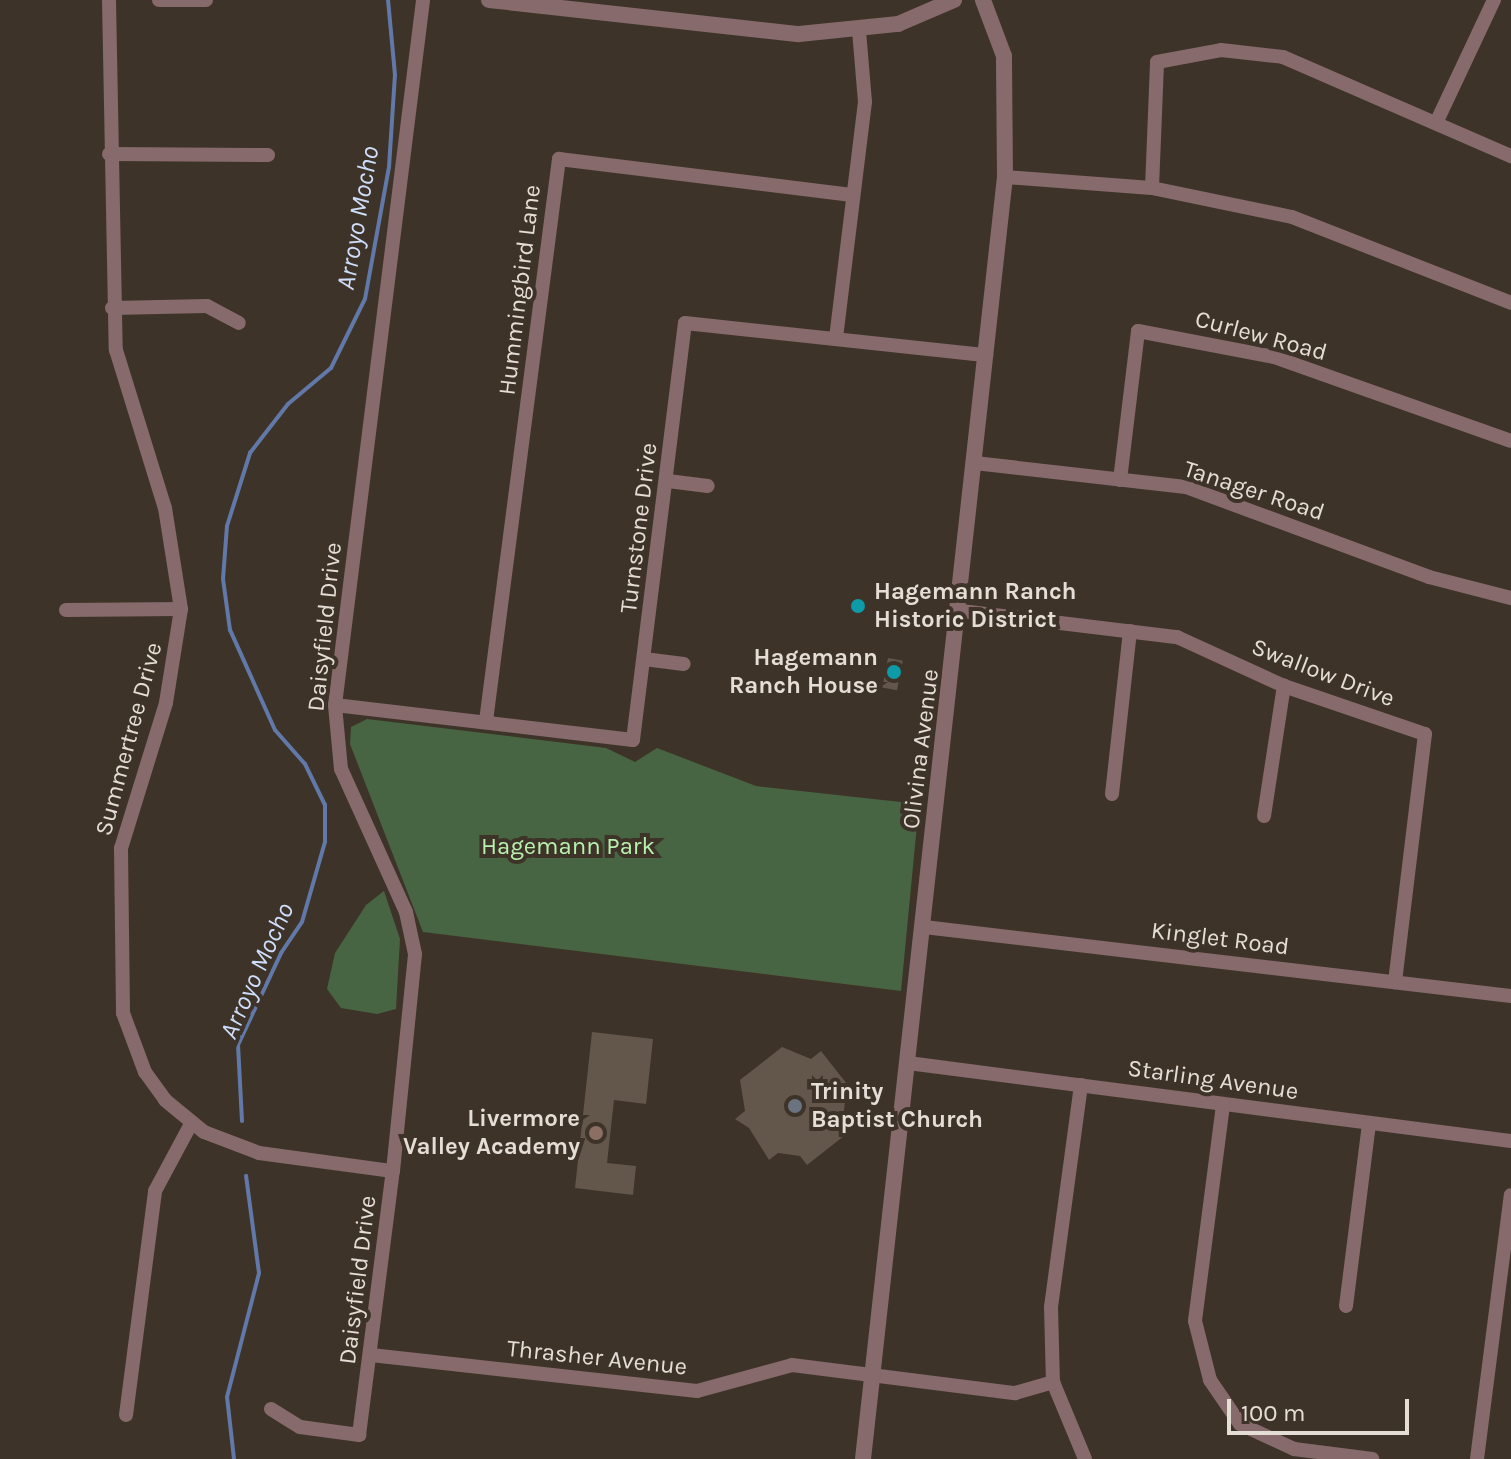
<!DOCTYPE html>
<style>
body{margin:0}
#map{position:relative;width:1511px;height:1459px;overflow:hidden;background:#3e3328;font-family:Karla,sans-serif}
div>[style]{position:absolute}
.green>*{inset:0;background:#476542}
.stream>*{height:4px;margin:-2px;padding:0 2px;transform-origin:2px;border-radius:2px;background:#6179a8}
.building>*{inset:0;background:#63574b;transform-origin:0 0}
.minor>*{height:14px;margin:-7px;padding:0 7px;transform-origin:7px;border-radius:7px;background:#866a6c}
.tertiary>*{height:16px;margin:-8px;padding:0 8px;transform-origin:8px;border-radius:8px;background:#866a6c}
.dots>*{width:22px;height:22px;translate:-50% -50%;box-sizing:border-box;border:4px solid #3e3328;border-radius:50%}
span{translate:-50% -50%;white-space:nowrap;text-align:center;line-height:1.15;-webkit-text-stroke:8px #3e3328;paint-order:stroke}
.street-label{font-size:24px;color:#e5ded7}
.poi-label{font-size:24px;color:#e5ded7;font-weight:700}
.left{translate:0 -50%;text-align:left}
.right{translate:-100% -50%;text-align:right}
.park-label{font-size:24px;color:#b7f1ad}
.water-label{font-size:26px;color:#cdddfa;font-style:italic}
.scale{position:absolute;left:1227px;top:1399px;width:182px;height:36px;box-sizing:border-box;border:4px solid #e5ded7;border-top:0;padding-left:10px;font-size:24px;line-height:28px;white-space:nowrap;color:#e5ded7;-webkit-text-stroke:6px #3e3328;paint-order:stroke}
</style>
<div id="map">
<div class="green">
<i style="clip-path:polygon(367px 719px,606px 748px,635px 762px,657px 748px,756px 786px,919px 804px,901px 991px,423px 932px,350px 744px,351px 727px)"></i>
<i style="clip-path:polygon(384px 891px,400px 939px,396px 1009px,377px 1014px,341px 1008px,327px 989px,335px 953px,366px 905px)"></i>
</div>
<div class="stream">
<i style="left:242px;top:1121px;width:76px;rotate:-93deg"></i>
<i style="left:238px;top:1045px;width:102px;rotate:-64.9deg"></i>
<i style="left:281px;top:953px;width:37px;rotate:-56deg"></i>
<i style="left:302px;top:922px;width:83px;rotate:-74deg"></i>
<i style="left:325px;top:842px;width:37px;rotate:-90deg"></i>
<i style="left:325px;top:805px;width:46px;rotate:-116deg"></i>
<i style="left:305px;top:764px;width:45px;rotate:-131.4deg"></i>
<i style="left:275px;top:730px;width:110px;rotate:-114.2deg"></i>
<i style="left:230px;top:630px;width:51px;rotate:-97.8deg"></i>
<i style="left:223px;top:579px;width:53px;rotate:-85.7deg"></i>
<i style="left:227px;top:526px;width:77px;rotate:-72.5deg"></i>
<i style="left:250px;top:453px;width:62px;rotate:-52.2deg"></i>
<i style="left:288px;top:404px;width:56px;rotate:-39.9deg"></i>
<i style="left:331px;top:368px;width:77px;rotate:-63.8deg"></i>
<i style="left:365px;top:299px;width:134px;rotate:-79.7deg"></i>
<i style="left:389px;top:167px;width:92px;rotate:-86.3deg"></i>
<i style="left:395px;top:75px;width:75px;rotate:-95.3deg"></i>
<i style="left:234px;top:1459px;width:62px;rotate:-96.4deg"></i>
<i style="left:227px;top:1397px;width:128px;rotate:-75.5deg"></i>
<i style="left:259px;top:1273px;width:98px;rotate:-97.6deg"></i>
</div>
<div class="building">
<i style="left:888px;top:658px;width:15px;height:30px;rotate:11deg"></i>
<i style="clip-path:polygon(592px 1032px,653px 1039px,646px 1104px,614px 1100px,607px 1163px,636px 1166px,633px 1195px,575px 1188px)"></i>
<i style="clip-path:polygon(782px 1047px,811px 1059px,821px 1051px,854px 1093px,845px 1100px,843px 1122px,849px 1132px,807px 1165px,800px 1156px,778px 1153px,769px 1160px,749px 1128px,735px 1119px,745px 1111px,740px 1080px)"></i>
</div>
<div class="minor">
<i style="left:109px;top:0;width:350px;rotate:88.9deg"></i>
<i style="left:116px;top:350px;width:165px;rotate:72.8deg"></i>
<i style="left:165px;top:508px;width:102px;rotate:81deg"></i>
<i style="left:181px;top:609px;width:95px;rotate:99.1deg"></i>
<i style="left:166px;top:703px;width:152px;rotate:107.2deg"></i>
<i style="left:121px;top:848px;width:165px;rotate:89.3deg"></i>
<i style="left:123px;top:1013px;width:63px;rotate:69.6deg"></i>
<i style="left:145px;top:1072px;width:34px;rotate:54deg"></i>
<i style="left:165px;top:1100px;width:50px;rotate:39.4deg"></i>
<i style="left:204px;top:1132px;width:59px;rotate:20.9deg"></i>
<i style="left:259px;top:1153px;width:135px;rotate:7.7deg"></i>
<i style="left:159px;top:0;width:47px"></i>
<i style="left:1437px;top:121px;width:134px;rotate:-64.8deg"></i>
<i style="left:109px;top:154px;width:159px;rotate:0.4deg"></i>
<i style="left:1005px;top:177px;width:147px;rotate:4.3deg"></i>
<i style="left:1152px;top:188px;width:143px;rotate:11.7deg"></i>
<i style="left:1292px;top:217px;width:235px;rotate:21.4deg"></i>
<i style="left:1152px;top:188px;width:126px;rotate:-87.7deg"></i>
<i style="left:1157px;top:62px;width:65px;rotate:-10.6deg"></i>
<i style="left:1221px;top:50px;width:62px;rotate:6.4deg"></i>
<i style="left:1283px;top:57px;width:249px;rotate:23.5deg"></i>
<i style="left:112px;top:308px;width:95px;rotate:-1.2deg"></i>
<i style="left:207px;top:306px;width:36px;rotate:28deg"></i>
<i style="left:836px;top:338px;width:238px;rotate:-83deg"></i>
<i style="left:865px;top:102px;width:71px;rotate:-94.8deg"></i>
<i style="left:975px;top:463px;width:212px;rotate:6.5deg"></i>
<i style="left:1186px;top:487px;width:259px;rotate:20.3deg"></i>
<i style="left:1429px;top:577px;width:85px;rotate:14.4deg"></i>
<i style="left:1120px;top:480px;width:150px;rotate:-83.1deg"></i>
<i style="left:1138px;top:331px;width:138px;rotate:10.8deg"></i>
<i style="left:1274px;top:357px;width:251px;rotate:19.5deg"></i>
<i style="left:668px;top:481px;width:40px;rotate:7.1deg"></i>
<i style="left:66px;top:610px;width:115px;rotate:-0.5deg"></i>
<i style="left:961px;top:611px;width:218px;rotate:6.9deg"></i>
<i style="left:1177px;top:637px;width:118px;rotate:24.6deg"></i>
<i style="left:1284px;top:686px;width:149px;rotate:18.8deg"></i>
<i style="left:1425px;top:734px;width:250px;rotate:96.9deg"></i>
<i style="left:644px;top:659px;width:40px;rotate:7.1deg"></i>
<i style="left:335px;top:705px;width:300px;rotate:6.7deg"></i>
<i style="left:633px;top:740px;width:420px;rotate:-82.9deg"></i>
<i style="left:685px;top:323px;width:303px;rotate:6.1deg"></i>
<i style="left:486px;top:721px;width:567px;rotate:-82.6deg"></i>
<i style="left:559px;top:159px;width:295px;rotate:7deg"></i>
<i style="left:1112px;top:794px;width:164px;rotate:-83.7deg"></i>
<i style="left:1264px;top:816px;width:132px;rotate:-81.3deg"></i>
<i style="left:924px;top:927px;width:591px;rotate:6.7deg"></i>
<i style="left:908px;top:1063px;width:608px;rotate:7.37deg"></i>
<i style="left:1081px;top:1085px;width:224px;rotate:97.7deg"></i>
<i style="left:1051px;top:1307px;width:75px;rotate:88.5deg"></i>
<i style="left:1053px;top:1382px;width:83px;rotate:67.4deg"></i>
<i style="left:1223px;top:1105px;width:218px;rotate:97.4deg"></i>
<i style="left:1195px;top:1321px;width:61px;rotate:75.7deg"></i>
<i style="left:1210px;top:1380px;width:53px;rotate:55.7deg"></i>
<i style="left:1240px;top:1424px;width:60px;rotate:24.8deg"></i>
<i style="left:1294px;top:1449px;width:79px;rotate:7.3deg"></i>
<i style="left:1346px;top:1306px;width:184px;rotate:-82.8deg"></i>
<i style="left:371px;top:1355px;width:328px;rotate:6.3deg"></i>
<i style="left:697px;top:1391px;width:98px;rotate:-15.3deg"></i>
<i style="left:792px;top:1365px;width:225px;rotate:7.2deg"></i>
<i style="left:1015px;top:1393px;width:40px;rotate:-16deg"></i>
<i style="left:271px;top:1409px;width:34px;rotate:32deg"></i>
<i style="left:300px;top:1427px;width:60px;rotate:7.7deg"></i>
<i style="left:359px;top:1435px;width:266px;rotate:-82.7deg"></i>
<i style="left:393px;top:1171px;width:218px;rotate:-84.2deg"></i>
<i style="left:415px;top:954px;width:43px;rotate:-102.1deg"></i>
<i style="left:406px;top:912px;width:157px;rotate:-114.4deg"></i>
<i style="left:341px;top:769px;width:64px;rotate:-95.4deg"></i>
<i style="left:335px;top:705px;width:710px;rotate:-82.88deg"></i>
<i style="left:126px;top:1415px;width:226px;rotate:-82.6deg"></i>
<i style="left:155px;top:1191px;width:78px;rotate:-61.8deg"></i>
<i style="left:1477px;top:1459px;width:266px;rotate:-82.7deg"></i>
</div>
<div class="tertiary">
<i style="left:489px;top:0;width:312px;rotate:6.3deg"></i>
<i style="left:799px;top:34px;width:100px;rotate:-5.8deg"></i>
<i style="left:898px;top:24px;width:61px;rotate:-23.2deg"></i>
<i style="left:863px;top:1459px;width:1290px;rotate:-83.68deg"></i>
<i style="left:1005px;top:177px;width:121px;rotate:-90.5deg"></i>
<i style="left:1004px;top:56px;width:60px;rotate:-110.6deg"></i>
</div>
<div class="dots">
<i style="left:858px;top:606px;background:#0f9aa8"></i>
<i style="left:894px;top:672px;background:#0f9aa8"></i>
<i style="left:795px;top:1106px;background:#6b7280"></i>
<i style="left:596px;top:1133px;background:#8d6e63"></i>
</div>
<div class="street-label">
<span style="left:520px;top:290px;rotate:-83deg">Hummingbird Lane</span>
<span style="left:1261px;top:336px;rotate:15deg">Curlew Road</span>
<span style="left:1254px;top:491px;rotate:18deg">Tanager Road</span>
<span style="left:639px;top:528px;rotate:-83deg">Turnstone Drive</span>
<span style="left:325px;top:627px;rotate:-84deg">Daisyfield Drive</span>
<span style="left:1323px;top:673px;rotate:21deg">Swallow Drive</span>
<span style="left:129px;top:739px;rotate:-75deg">Summertree Drive</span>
<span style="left:921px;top:749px;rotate:-83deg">Olivina Avenue</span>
<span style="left:1220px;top:939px;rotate:7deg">Kinglet Road</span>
<span style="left:1213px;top:1080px;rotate:8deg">Starling Avenue</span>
<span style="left:358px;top:1280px;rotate:-83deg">Daisyfield Drive</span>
<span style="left:597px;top:1358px;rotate:6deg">Thrasher Avenue</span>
</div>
<div class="poi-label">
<span class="left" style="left:874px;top:606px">Hagemann Ranch<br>Historic District</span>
<span class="right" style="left:878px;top:672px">Hagemann<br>Ranch House</span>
<span class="left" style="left:811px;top:1106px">Trinity<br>Baptist Church</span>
<span class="right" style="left:580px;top:1133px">Livermore<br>Valley Academy</span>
</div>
<div class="park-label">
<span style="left:568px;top:847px">Hagemann Park</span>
</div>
<div class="water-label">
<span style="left:358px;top:218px;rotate:-80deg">Arroyo Mocho</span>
<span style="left:257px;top:971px;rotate:-66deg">Arroyo Mocho</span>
</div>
<div class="scale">100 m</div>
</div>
